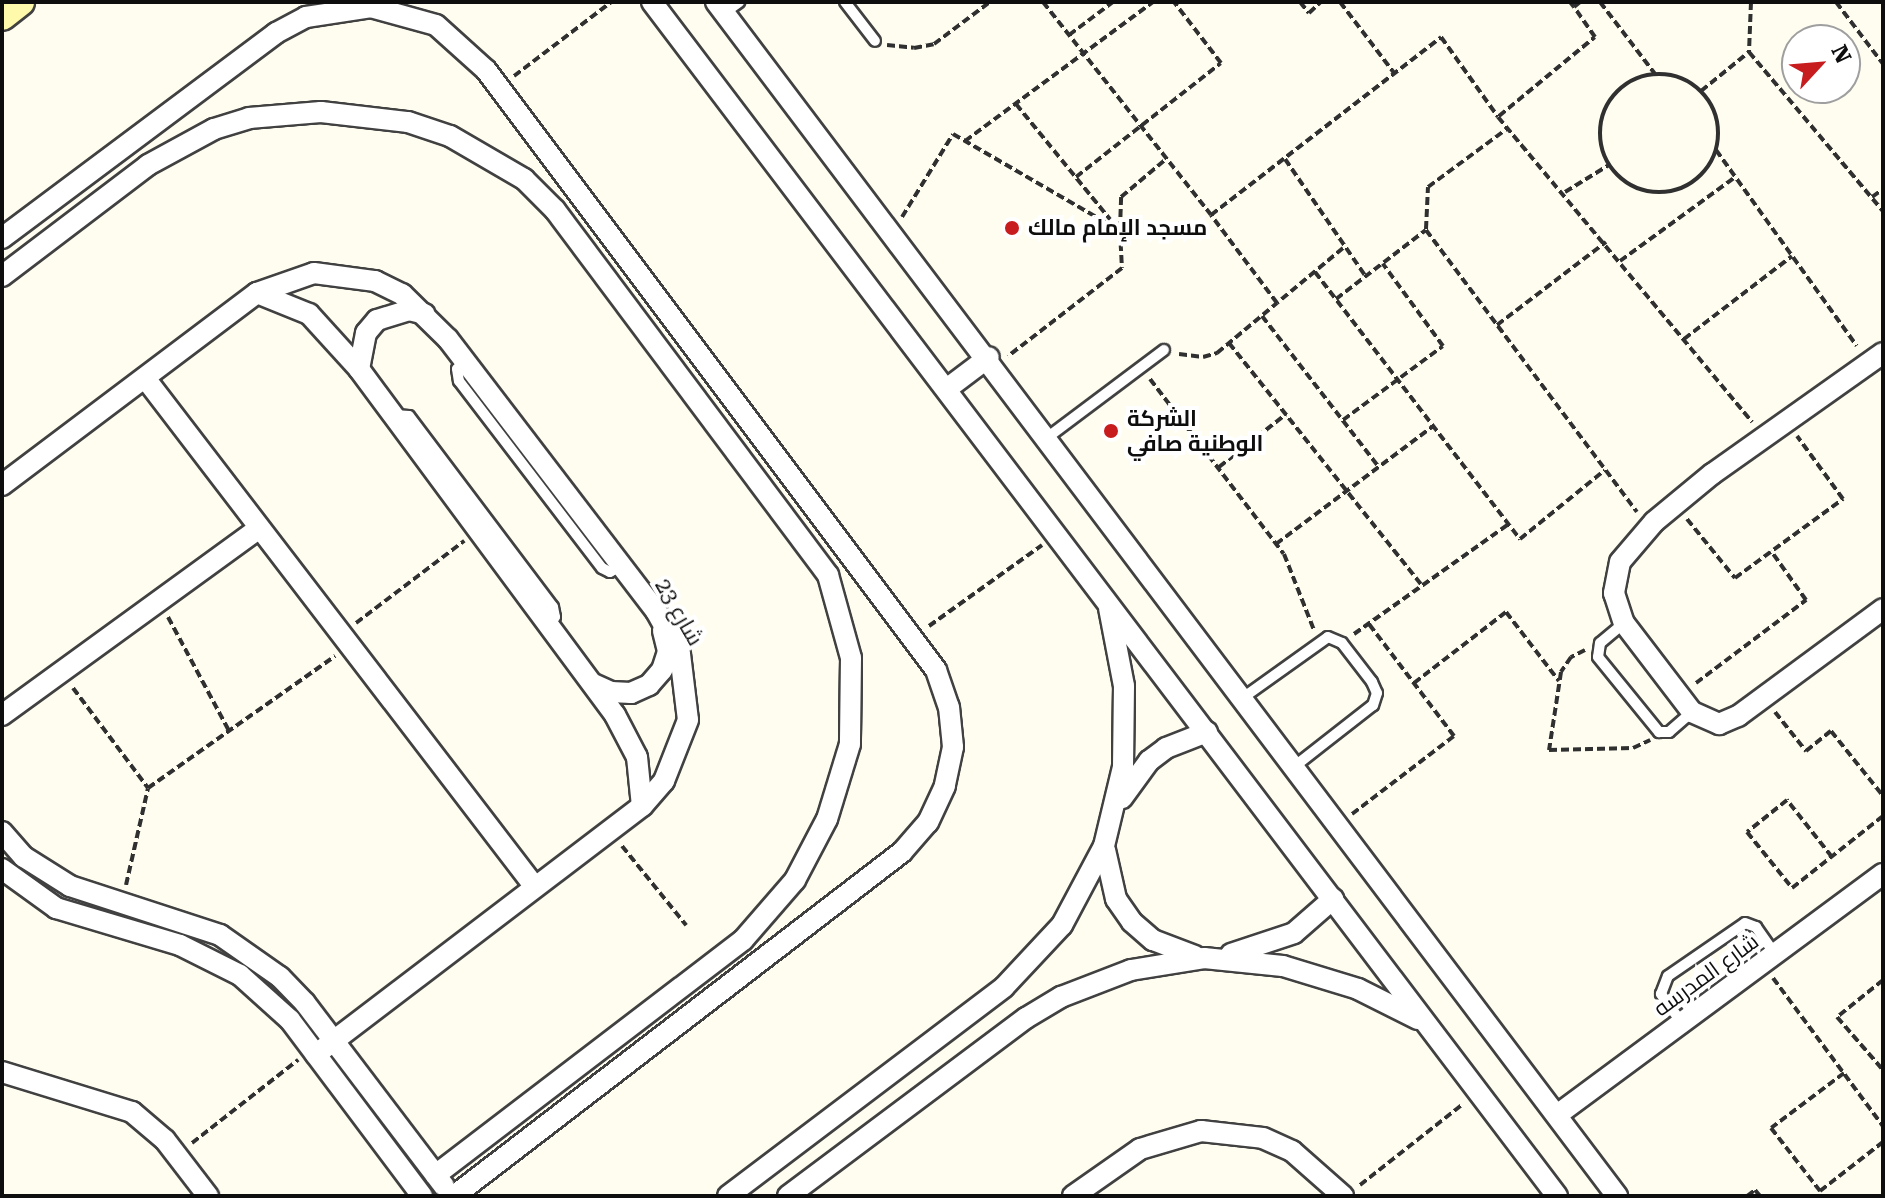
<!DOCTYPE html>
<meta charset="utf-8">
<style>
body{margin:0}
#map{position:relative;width:1885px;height:1198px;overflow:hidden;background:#fffdf0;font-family:"Roboto Serif",Cairo,serif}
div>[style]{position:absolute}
.path>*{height:4px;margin-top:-2px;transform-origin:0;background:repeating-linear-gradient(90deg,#303030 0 8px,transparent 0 12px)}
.path>.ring{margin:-2px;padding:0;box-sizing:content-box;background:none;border:4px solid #303030;border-radius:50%}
.roads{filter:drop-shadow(2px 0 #414141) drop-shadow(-2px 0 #414141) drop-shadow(0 2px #414141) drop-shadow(0 -2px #414141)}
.lane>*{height:10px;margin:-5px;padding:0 5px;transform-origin:5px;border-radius:5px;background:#fff}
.street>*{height:20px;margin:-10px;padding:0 10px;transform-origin:10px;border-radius:10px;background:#fff}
.secondary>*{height:28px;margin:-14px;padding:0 14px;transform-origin:14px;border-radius:14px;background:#fff9ab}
.dots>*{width:22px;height:22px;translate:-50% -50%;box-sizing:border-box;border:4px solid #fff;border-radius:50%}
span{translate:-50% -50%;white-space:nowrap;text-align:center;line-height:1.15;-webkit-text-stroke:8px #fff;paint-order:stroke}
.poi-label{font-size:22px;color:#0e0e0e;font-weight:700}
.left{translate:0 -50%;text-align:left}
.street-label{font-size:22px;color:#0e0e0e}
.frame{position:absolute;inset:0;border:4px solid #0e0e0e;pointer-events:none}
.north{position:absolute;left:1781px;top:24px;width:80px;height:80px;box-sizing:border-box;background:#fff;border:2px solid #9f9f9f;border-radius:50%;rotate:64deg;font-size:22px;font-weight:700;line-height:32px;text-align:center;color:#0e0e0e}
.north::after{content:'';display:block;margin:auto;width:28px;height:36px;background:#c81d1f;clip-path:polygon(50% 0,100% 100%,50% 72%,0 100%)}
</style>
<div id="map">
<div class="path">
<i style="left:1043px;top:2px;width:271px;rotate:51.7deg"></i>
<i style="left:1300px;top:2px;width:14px;rotate:51deg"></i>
<i style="left:1309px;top:13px;width:16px;rotate:-43deg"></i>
<i style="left:1340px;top:2px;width:89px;rotate:52.7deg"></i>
<i style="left:1570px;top:2px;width:6px;rotate:51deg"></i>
<i style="left:1574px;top:7px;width:8px;rotate:-40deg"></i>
<i style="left:1600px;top:2px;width:91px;rotate:52.6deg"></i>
<i style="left:1751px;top:2px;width:50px;rotate:92.3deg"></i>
<i style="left:1749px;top:52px;width:208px;rotate:49.9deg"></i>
<i style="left:1836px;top:2px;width:78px;rotate:52.8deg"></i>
<i style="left:1069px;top:35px;width:55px;rotate:-36.9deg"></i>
<i style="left:887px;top:45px;width:27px;rotate:6deg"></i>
<i style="left:914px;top:48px;width:20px;rotate:-11deg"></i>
<i style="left:934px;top:44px;width:70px;rotate:-36.9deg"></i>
<i class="ring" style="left:1600px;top:74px;width:114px;height:114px"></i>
<i style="left:514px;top:76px;width:122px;rotate:-37.3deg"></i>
<i style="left:1701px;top:91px;width:62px;rotate:-39.1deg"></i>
<i style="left:1016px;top:104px;width:161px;rotate:50.8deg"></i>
<i style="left:1499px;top:116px;width:124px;rotate:-39.5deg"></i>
<i style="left:1595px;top:37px;width:37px;rotate:-125deg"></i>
<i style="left:965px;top:141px;width:234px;rotate:-36.5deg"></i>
<i style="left:1716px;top:150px;width:241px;rotate:54.3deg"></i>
<i style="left:1285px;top:159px;width:143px;rotate:55.5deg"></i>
<i style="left:1076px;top:177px;width:184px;rotate:-38.2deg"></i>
<i style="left:1221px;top:63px;width:77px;rotate:-127.6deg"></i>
<i style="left:1565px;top:192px;width:52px;rotate:-31.5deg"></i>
<i style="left:1872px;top:197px;width:14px;rotate:-36deg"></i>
<i style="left:902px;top:217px;width:97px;rotate:-58.4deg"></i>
<i style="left:953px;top:134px;width:193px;rotate:30.1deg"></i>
<i style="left:1120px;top:231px;width:37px;rotate:87deg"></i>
<i style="left:1122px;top:268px;width:144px;rotate:142.3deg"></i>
<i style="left:1120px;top:229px;width:32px;rotate:-88deg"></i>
<i style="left:1121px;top:197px;width:57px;rotate:-40.1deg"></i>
<i style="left:1426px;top:229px;width:42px;rotate:-87.3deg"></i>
<i style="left:1428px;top:187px;width:99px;rotate:-36.4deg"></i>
<i style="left:1343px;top:248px;width:86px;rotate:140.2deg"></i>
<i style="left:1277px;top:303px;width:110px;rotate:-126.9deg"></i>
<i style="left:1211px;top:215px;width:291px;rotate:-37.7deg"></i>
<i style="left:1441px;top:37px;width:98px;rotate:54.5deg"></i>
<i style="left:1498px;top:117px;width:397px;rotate:50.2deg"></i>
<i style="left:1620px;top:261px;width:142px;rotate:-36.1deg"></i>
<i style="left:1315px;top:272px;width:337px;rotate:52.5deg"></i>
<i style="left:1520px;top:539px;width:109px;rotate:-39.1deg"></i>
<i style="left:1336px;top:299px;width:113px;rotate:-37.5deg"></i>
<i style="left:1426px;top:230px;width:352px;rotate:53.2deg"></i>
<i style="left:1262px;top:316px;width:190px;rotate:52.3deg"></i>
<i style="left:1497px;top:325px;width:137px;rotate:-37.3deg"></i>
<i style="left:1684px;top:339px;width:136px;rotate:-37.5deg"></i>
<i style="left:1229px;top:343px;width:310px;rotate:51.5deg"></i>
<i style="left:1179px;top:354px;width:24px;rotate:7deg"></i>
<i style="left:1203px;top:357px;width:15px;rotate:-16deg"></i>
<i style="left:1217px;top:353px;width:78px;rotate:-39.8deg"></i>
<i style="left:1150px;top:379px;width:220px;rotate:52.6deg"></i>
<i style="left:1284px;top:554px;width:82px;rotate:68.5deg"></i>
<i style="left:1343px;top:420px;width:124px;rotate:-36.5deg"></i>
<i style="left:1443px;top:346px;width:102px;rotate:-126.2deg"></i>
<i style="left:1219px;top:467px;width:85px;rotate:-38.3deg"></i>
<i style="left:1687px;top:519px;width:76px;rotate:50.9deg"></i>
<i style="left:1735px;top:578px;width:134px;rotate:-36.2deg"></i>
<i style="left:1843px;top:499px;width:78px;rotate:-126.1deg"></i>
<i style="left:1276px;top:544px;width:196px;rotate:-36.9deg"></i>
<i style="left:168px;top:617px;width:129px;rotate:61.8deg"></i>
<i style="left:356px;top:623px;width:136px;rotate:-37.2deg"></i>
<i style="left:929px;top:626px;width:139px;rotate:-35.6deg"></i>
<i style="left:1354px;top:634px;width:190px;rotate:-35.4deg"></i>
<i style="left:1585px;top:650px;width:16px;rotate:153deg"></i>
<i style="left:1571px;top:657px;width:18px;rotate:124deg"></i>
<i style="left:1561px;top:672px;width:79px;rotate:98.7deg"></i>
<i style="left:1549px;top:750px;width:84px;rotate:-1.4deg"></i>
<i style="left:1633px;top:748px;width:19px;rotate:-25deg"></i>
<i style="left:1414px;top:683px;width:116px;rotate:-37.7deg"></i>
<i style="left:1506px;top:612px;width:87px;rotate:52.5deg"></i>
<i style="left:1696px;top:683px;width:138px;rotate:-37deg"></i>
<i style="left:1806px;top:600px;width:60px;rotate:-125.5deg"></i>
<i style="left:73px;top:688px;width:125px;rotate:53.1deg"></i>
<i style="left:1775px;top:712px;width:50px;rotate:51.5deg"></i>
<i style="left:1806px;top:751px;width:32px;rotate:-39deg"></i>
<i style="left:1831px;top:731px;width:83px;rotate:51.3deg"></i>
<i style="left:1352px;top:814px;width:128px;rotate:-37.4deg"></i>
<i style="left:1454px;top:736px;width:141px;rotate:-127.2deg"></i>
<i style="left:622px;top:846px;width:102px;rotate:51deg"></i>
<i style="left:1832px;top:857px;width:73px;rotate:-128.3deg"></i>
<i style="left:1787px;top:800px;width:51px;rotate:141.3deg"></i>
<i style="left:1747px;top:832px;width:72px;rotate:51.2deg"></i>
<i style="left:1792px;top:888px;width:116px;rotate:-38.4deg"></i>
<i style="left:126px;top:885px;width:99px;rotate:-77.2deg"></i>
<i style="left:148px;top:788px;width:229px;rotate:-35.2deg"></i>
<i style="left:1773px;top:978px;width:184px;rotate:53.4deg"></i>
<i style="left:1883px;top:980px;width:59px;rotate:141.2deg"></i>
<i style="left:1837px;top:1017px;width:70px;rotate:49deg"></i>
<i style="left:1844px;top:1073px;width:91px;rotate:143deg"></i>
<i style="left:1771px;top:1128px;width:80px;rotate:52.1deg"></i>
<i style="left:1820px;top:1191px;width:80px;rotate:-37.9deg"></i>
<i style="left:192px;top:1143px;width:135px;rotate:-38.1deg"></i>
<i style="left:1360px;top:1185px;width:131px;rotate:-38.2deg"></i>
<i style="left:1747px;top:1196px;width:10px;rotate:-37deg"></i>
<i style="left:1755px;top:1190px;width:8px;rotate:50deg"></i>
</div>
<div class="roads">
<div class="lane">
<i style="left:845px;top:2px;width:49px;rotate:52.4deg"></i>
<i style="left:724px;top:13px;width:19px;rotate:-36deg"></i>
<i style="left:465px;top:361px;width:11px;rotate:135deg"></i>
<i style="left:457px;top:369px;width:12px;rotate:81deg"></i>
<i style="left:459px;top:381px;width:235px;rotate:52.6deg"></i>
<i style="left:602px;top:568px;width:9px;rotate:27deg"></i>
<i style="left:610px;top:572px;width:13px;rotate:-29deg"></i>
<i style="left:394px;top:415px;width:15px;rotate:4deg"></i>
<i style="left:409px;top:416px;width:239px;rotate:53deg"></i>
<i style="left:553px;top:607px;width:10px;rotate:79deg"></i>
<i style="left:555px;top:617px;width:10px;rotate:127deg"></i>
<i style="left:1048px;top:437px;width:145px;rotate:-36.9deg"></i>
<i style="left:1624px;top:623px;width:31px;rotate:140deg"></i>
<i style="left:1600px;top:643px;width:14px;rotate:98deg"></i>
<i style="left:1598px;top:657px;width:97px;rotate:50.9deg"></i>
<i style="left:1659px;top:732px;width:10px"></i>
<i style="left:1669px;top:732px;width:30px;rotate:-41deg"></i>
<i style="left:1244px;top:697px;width:103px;rotate:-35.5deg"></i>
<i style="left:1328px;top:637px;width:15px;rotate:23deg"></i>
<i style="left:1342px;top:643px;width:49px;rotate:52.4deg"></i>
<i style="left:1372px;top:682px;width:12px;rotate:66deg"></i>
<i style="left:1377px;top:693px;width:13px;rotate:108deg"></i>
<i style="left:1373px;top:705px;width:99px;rotate:142deg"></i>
<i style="left:1682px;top:1023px;width:36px;rotate:-126deg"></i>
<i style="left:1661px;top:994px;width:19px;rotate:-69deg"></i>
<i style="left:1668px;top:976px;width:93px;rotate:-34.5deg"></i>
<i style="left:1745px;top:923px;width:12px;rotate:20deg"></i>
<i style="left:1756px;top:927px;width:33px;rotate:55deg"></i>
</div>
<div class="street">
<i style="left:652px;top:2px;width:1498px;rotate:52.84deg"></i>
<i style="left:716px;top:2px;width:1496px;rotate:52.96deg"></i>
<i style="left:2px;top:238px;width:342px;rotate:-36.8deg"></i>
<i style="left:276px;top:33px;width:34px;rotate:-28deg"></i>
<i style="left:306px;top:17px;width:66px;rotate:-8.7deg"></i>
<i style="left:371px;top:7px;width:67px;rotate:15.5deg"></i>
<i style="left:436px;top:25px;width:67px;rotate:42deg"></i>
<i style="left:486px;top:70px;width:750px;rotate:53.13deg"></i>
<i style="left:936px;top:670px;width:39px;rotate:71deg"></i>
<i style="left:949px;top:707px;width:40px;rotate:84.3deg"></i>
<i style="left:953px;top:747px;width:40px;rotate:102deg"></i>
<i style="left:945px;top:786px;width:40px;rotate:115deg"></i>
<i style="left:928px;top:822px;width:40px;rotate:131deg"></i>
<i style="left:902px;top:852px;width:565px;rotate:142.48deg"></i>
<i style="left:2px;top:276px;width:183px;rotate:-37.2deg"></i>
<i style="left:148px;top:165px;width:75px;rotate:-28.6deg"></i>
<i style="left:214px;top:129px;width:37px;rotate:-17deg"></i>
<i style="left:249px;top:118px;width:72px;rotate:-4.8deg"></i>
<i style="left:321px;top:112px;width:88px;rotate:6.6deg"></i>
<i style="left:408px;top:122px;width:44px;rotate:18.4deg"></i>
<i style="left:450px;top:136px;width:86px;rotate:30.2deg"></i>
<i style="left:524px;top:179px;width:44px;rotate:45deg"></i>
<i style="left:555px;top:210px;width:456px;rotate:53.2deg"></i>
<i style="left:828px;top:575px;width:86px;rotate:74.5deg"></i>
<i style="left:851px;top:658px;width:86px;rotate:90.7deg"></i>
<i style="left:850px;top:744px;width:78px;rotate:107deg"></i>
<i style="left:827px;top:819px;width:69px;rotate:117.7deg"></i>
<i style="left:795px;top:880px;width:79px;rotate:130.9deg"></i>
<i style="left:743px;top:940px;width:387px;rotate:142.6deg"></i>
<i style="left:257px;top:293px;width:56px;rotate:22deg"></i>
<i style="left:309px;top:314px;width:74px;rotate:47.7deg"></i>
<i style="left:359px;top:369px;width:430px;rotate:53.5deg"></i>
<i style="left:615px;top:715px;width:47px;rotate:62.4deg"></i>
<i style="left:637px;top:757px;width:49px;rotate:84.2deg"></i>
<i style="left:1883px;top:353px;width:209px;rotate:144.7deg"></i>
<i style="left:1712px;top:474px;width:75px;rotate:140.4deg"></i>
<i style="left:1654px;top:522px;width:52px;rotate:130.4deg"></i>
<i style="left:1620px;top:562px;width:32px;rotate:101deg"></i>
<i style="left:1614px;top:593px;width:32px;rotate:72deg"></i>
<i style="left:1624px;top:623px;width:112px;rotate:52.6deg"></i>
<i style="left:1692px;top:712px;width:30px;rotate:24deg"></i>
<i style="left:1719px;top:724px;width:21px;rotate:-23deg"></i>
<i style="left:1738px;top:716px;width:180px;rotate:-36.4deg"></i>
<i style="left:359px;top:369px;width:37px;rotate:-79deg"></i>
<i style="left:366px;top:333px;width:17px;rotate:-50deg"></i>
<i style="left:377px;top:320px;width:34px;rotate:-17deg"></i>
<i style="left:409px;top:310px;width:16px;rotate:14deg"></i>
<i style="left:145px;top:378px;width:641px;rotate:52.54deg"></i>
<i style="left:948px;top:388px;width:51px;rotate:-37.1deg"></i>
<i style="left:2px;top:485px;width:319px;rotate:-37deg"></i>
<i style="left:257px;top:293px;width:60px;rotate:-19.3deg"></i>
<i style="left:314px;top:273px;width:62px;rotate:7.5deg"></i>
<i style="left:375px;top:281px;width:30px;rotate:26deg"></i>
<i style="left:402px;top:294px;width:64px;rotate:44.4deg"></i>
<i style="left:448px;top:339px;width:342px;rotate:52.6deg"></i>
<i style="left:656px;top:611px;width:49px;rotate:60.8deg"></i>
<i style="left:680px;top:654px;width:66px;rotate:83.1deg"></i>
<i style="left:688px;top:720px;width:66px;rotate:111.5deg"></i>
<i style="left:664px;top:781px;width:33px;rotate:131deg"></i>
<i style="left:642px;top:806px;width:410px;rotate:142.7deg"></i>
<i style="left:593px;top:684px;width:20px;rotate:24deg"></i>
<i style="left:611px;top:692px;width:20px;rotate:3deg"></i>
<i style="left:631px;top:693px;width:20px;rotate:-24deg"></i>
<i style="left:649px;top:685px;width:20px;rotate:-49deg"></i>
<i style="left:662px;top:670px;width:20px;rotate:-72deg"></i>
<i style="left:668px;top:651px;width:21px;rotate:-104deg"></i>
<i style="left:2px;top:715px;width:318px;rotate:-36deg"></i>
<i style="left:1122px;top:798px;width:46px;rotate:-53.9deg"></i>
<i style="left:1149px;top:761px;width:21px;rotate:-37deg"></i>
<i style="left:1166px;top:748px;width:44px;rotate:-21.3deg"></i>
<i style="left:2px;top:832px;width:33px;rotate:49deg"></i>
<i style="left:24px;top:857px;width:54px;rotate:32.2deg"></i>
<i style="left:70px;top:886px;width:158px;rotate:18.1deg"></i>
<i style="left:220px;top:935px;width:73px;rotate:35deg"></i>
<i style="left:280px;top:977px;width:36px;rotate:46deg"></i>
<i style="left:305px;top:1003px;width:230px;rotate:52.8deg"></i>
<i style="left:1105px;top:850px;width:50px;rotate:77.3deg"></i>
<i style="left:1116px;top:899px;width:28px;rotate:55deg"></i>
<i style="left:1132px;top:922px;width:28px;rotate:41deg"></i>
<i style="left:1153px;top:940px;width:45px;rotate:20.9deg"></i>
<i style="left:2px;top:869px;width:67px;rotate:35.8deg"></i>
<i style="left:56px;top:908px;width:129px;rotate:16.6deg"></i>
<i style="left:180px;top:945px;width:67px;rotate:26.6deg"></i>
<i style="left:240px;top:975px;width:67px;rotate:42deg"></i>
<i style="left:290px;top:1020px;width:220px;rotate:53.1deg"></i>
<i style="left:1231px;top:954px;width:66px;rotate:-18.4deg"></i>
<i style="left:1294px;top:933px;width:52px;rotate:-41.1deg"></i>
<i style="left:2px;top:1072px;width:136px;rotate:17.1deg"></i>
<i style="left:132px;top:1112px;width:43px;rotate:40.3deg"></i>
<i style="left:165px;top:1140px;width:71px;rotate:52.5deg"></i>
<i style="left:1557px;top:1115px;width:405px;rotate:-36.5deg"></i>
<i style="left:728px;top:1196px;width:346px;rotate:-37.1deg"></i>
<i style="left:1004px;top:987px;width:85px;rotate:-46.9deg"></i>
<i style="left:1062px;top:925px;width:89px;rotate:-62deg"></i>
<i style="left:1104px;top:846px;width:81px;rotate:-76.5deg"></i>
<i style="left:1123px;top:767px;width:81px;rotate:-89.3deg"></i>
<i style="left:1124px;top:686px;width:79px;rotate:-100.9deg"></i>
<i style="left:788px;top:1196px;width:297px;rotate:-36.8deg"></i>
<i style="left:1026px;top:1018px;width:41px;rotate:-31deg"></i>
<i style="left:1061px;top:997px;width:75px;rotate:-21.1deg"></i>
<i style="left:1131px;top:970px;width:74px;rotate:-9.3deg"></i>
<i style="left:1204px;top:958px;width:79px;rotate:5.8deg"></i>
<i style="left:1283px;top:966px;width:78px;rotate:17deg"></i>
<i style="left:1358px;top:989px;width:67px;rotate:26.6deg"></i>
<i style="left:1073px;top:1196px;width:82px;rotate:-35deg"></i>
<i style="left:1140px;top:1149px;width:64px;rotate:-16.4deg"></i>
<i style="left:1201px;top:1131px;width:62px;rotate:6.4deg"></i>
<i style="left:1263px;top:1138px;width:32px;rotate:24deg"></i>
<i style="left:1292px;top:1151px;width:68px;rotate:41.4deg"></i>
</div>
<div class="secondary">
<i style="left:2px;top:16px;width:23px;rotate:-38deg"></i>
</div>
</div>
<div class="dots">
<i style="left:1012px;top:228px;background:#c81d1f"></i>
<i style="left:1111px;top:431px;background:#c81d1f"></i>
</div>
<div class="poi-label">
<span class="left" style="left:1028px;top:228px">مسجد الإمام مالك</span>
<span class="left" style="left:1127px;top:431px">الشركة<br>الوطنية صافي</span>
</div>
<div class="street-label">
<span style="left:679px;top:612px;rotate:60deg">شارع 23</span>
<span style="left:1706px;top:975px;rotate:-36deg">شارع المدرسه</span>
</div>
<div class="frame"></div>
<div class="north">N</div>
</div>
